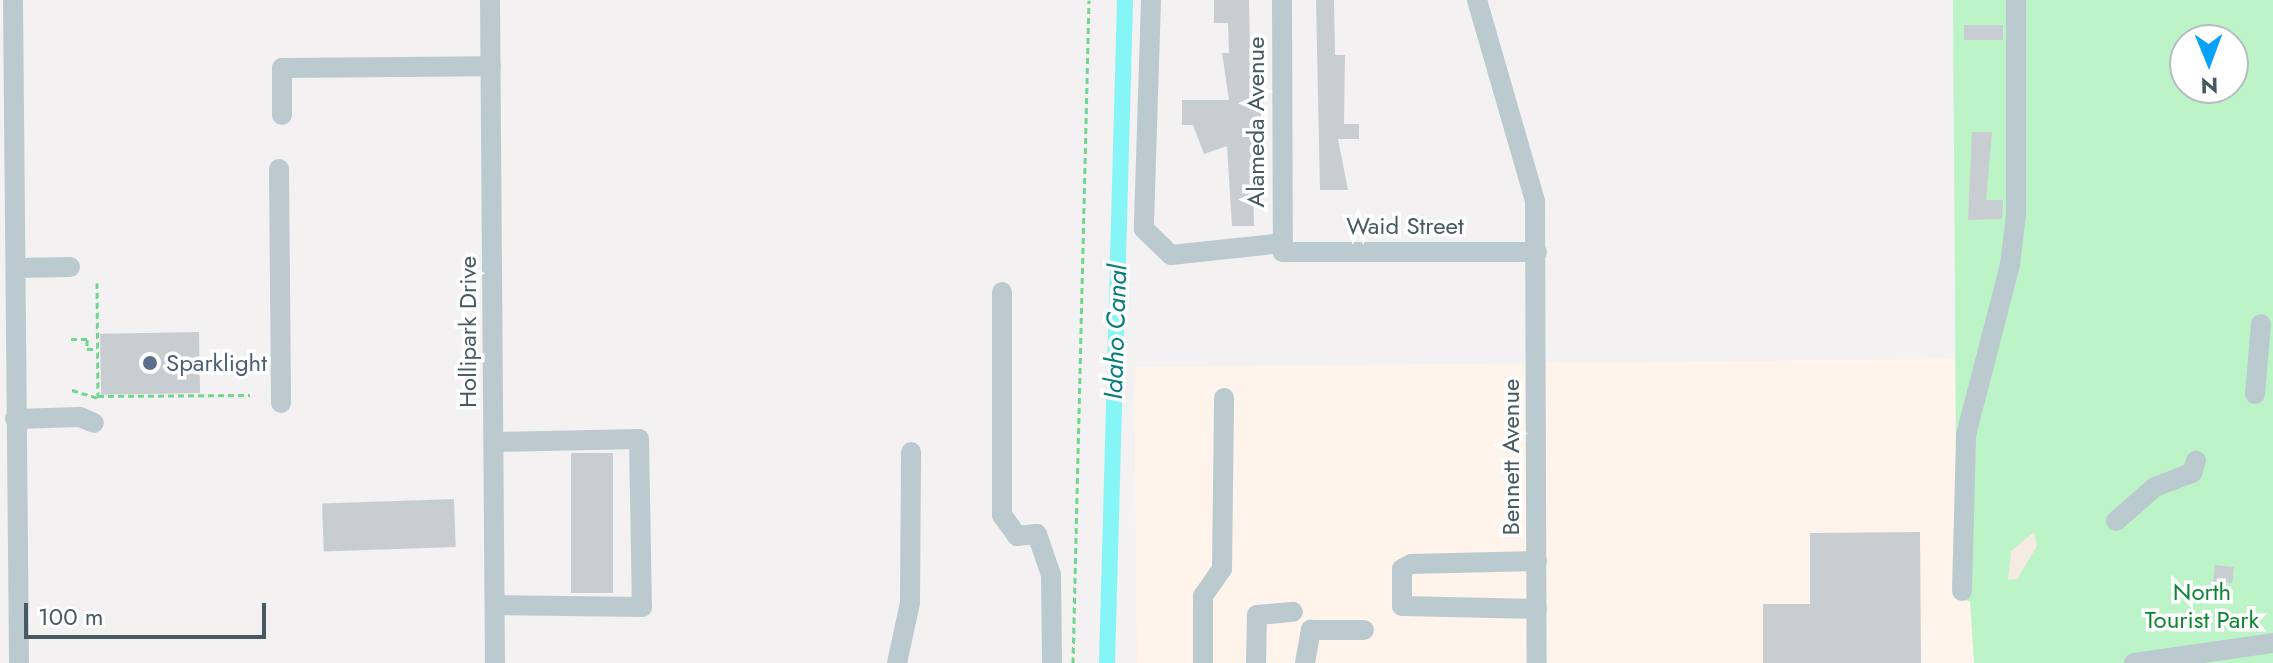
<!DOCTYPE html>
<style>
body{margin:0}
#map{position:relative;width:2273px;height:663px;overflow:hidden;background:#f4f1f2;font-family:Jost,sans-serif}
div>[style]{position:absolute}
.commercial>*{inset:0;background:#fef4eb}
.green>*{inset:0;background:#bcf4c7}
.sand>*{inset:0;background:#f6ebe1}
.canal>*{height:16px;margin:-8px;padding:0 8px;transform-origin:8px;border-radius:8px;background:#85f5f6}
.building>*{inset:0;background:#c8cdd2;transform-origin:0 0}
.path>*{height:3px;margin-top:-1.5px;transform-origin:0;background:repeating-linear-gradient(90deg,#70d78f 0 6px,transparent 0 10px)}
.minor>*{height:20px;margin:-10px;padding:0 10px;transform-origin:10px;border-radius:10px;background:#bbcacf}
.dots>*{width:22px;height:22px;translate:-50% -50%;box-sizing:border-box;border:4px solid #fff;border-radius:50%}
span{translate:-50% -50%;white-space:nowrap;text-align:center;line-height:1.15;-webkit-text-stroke:7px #fff;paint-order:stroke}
.street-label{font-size:24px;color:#475a61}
.service-label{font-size:24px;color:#4e5e75}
.left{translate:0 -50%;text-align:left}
.park-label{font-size:24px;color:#0d8631}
.water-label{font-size:26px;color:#067e80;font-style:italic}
.north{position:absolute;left:2169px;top:24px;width:80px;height:80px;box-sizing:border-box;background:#fff;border:2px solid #b5bdc0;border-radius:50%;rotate:179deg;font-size:22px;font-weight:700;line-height:32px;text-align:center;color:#475a61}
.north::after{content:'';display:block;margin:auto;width:28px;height:36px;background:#06a1f9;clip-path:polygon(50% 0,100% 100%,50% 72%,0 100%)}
.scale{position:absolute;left:24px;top:603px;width:242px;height:36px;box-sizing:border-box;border:4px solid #475a61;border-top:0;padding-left:10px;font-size:24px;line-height:28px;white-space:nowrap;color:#475a61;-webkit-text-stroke:6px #fff;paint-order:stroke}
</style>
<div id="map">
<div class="commercial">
<i style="clip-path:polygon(1955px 359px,1957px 598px,1970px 601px,1974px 663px,1137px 663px,1134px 367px)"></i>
</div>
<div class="green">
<i style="clip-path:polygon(evenodd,1953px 0,2273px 0,2273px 663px,1974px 663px,1970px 601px,1957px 599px,1953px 0,2185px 40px,2233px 40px,2233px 88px,2185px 88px,2185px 40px)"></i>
</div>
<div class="sand">
<i style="clip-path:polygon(2034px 532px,2037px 546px,2017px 579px,2008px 580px,2011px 551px)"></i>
</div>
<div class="canal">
<i style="left:1107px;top:663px;width:663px;rotate:-88.44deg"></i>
</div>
<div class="building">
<i style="clip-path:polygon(1214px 0,1249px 0,1251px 96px,1260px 96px,1261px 118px,1252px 119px,1254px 226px,1232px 226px,1227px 146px,1204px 154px,1193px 125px,1182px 125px,1182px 100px,1229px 100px,1222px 53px,1229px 53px,1228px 23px,1214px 23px)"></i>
<i style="clip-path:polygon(1316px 0,1334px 0,1335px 55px,1345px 55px,1344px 124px,1359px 124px,1359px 139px,1338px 139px,1348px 190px,1320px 190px)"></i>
<i style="left:2003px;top:25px;width:15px;height:39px;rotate:90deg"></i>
<i style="clip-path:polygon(1972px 132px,1992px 132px,1986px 200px,2003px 200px,2002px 219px,1968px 220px)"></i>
<i style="left:199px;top:332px;width:61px;height:99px;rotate:89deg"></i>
<i style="left:571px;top:453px;width:42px;height:140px"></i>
<i style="left:454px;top:499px;width:48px;height:132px;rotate:88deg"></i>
<i style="clip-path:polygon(1920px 532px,1921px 663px,1763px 663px,1763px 604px,1810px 604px,1810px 533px)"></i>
<i style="left:2215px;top:565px;width:19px;height:16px;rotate:6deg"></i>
</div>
<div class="path">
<i style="left:71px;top:339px;width:16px"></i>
<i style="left:87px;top:339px;width:10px;rotate:90deg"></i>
<i style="left:87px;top:349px;width:10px"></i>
<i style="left:72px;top:390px;width:27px;rotate:17deg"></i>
<i style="left:98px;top:398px;width:115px;rotate:-90.5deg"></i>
<i style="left:98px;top:396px;width:152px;rotate:-0.4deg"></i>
<i style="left:1073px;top:663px;width:663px;rotate:-88.62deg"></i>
</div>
<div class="minor">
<i style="left:13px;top:0;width:663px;rotate:89.48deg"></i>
<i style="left:490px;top:0;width:663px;rotate:89.57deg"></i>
<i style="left:1151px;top:0;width:229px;rotate:91.8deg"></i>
<i style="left:1144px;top:229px;width:37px;rotate:44deg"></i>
<i style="left:1171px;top:255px;width:113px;rotate:-6.1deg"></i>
<i style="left:1282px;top:0;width:252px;rotate:89.8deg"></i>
<i style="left:1283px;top:252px;width:254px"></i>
<i style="left:1477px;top:0;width:209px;rotate:73.9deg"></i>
<i style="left:1535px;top:201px;width:462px;rotate:89.8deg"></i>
<i style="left:282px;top:115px;width:47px;rotate:-90deg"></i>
<i style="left:282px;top:68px;width:209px;rotate:-0.5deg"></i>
<i style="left:279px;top:169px;width:234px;rotate:89.5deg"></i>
<i style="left:17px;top:268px;width:53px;rotate:-1.1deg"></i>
<i style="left:1002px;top:292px;width:223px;rotate:90deg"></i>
<i style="left:1002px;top:515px;width:26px;rotate:54deg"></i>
<i style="left:1017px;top:536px;width:20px;rotate:-6deg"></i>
<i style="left:1037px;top:534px;width:43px;rotate:71.1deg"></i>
<i style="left:1051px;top:575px;width:88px;rotate:89.3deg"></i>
<i style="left:2255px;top:394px;width:70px;rotate:-85.1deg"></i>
<i style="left:15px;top:419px;width:65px;rotate:-1.8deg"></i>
<i style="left:80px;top:417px;width:15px;rotate:23deg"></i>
<i style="left:494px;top:442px;width:145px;rotate:-1.2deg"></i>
<i style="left:639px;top:439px;width:168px;rotate:89deg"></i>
<i style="left:642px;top:607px;width:147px;rotate:-179.2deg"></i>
<i style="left:2116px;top:521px;width:52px;rotate:-41.1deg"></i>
<i style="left:2155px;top:487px;width:40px;rotate:-21deg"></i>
<i style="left:2192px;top:473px;width:13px;rotate:-72deg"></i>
<i style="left:1962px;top:591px;width:156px;rotate:-88.5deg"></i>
<i style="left:1966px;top:435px;width:176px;rotate:-75.5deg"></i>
<i style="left:2010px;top:265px;width:50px;rotate:-83.2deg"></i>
<i style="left:2016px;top:215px;width:215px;rotate:-90deg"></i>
<i style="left:1537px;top:609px;width:135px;rotate:-178.7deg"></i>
<i style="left:1402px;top:606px;width:37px;rotate:-90deg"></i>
<i style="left:1402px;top:569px;width:10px;rotate:-29deg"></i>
<i style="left:1411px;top:564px;width:126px;rotate:-1.4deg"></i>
<i style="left:897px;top:663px;width:61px;rotate:-77.8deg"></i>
<i style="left:910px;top:603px;width:151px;rotate:-89.6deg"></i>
<i style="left:1203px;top:663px;width:67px;rotate:-90deg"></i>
<i style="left:1203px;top:596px;width:33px;rotate:-55deg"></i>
<i style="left:1222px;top:569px;width:171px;rotate:-89.3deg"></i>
<i style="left:1256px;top:663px;width:48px;rotate:-88.8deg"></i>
<i style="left:1257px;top:615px;width:36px;rotate:-5deg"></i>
<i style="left:1305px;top:663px;width:34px;rotate:-80deg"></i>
<i style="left:1311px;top:630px;width:53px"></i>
<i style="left:2134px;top:663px;width:140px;rotate:-8.2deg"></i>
</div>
<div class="dots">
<i style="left:150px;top:363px;background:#5c6f8a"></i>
</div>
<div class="street-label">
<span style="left:1256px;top:122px;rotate:-90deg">Alameda Avenue</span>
<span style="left:1405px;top:226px">Waid Street</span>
<span style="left:468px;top:332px;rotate:-90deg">Hollipark Drive</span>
<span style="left:1511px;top:457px;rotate:-90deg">Bennett Avenue</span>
</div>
<div class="service-label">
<span class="left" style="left:166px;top:363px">Sparklight</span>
</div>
<div class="park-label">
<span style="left:2202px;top:606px">North<br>Tourist Park</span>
</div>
<div class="water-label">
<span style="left:1116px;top:332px;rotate:-88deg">Idaho Canal</span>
</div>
<div class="north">N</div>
<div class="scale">100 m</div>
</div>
